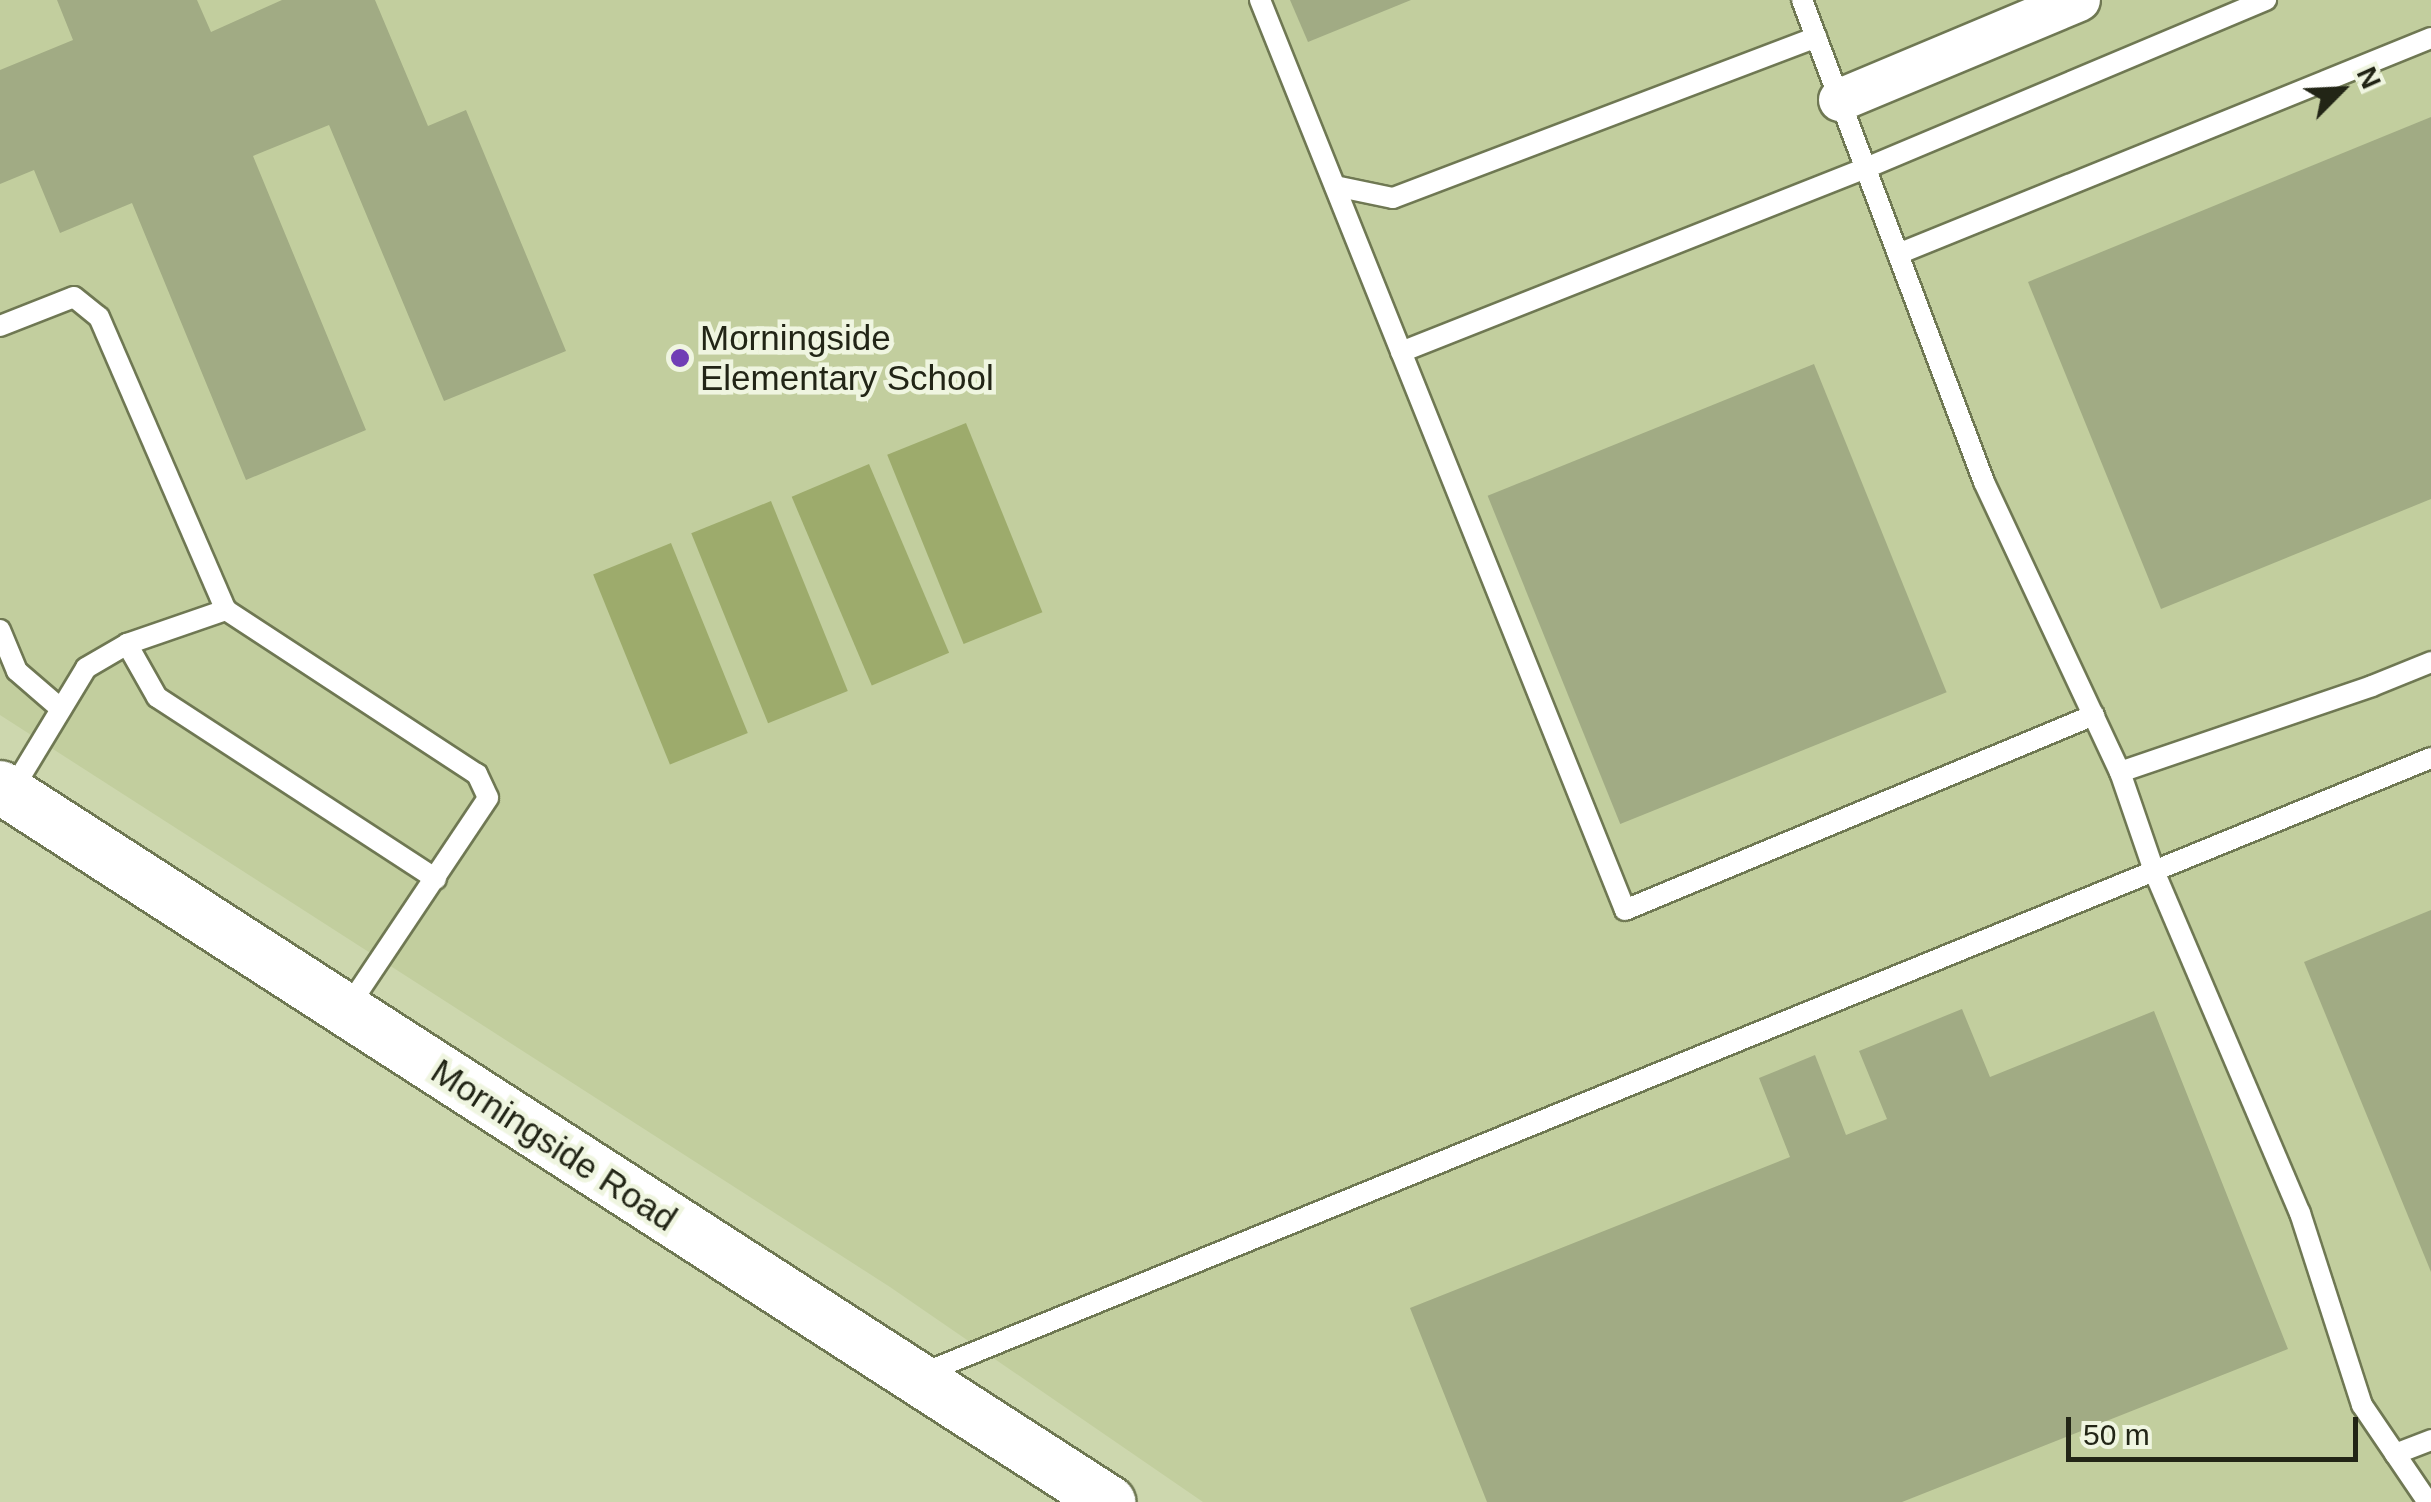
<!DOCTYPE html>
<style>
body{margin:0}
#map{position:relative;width:2431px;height:1502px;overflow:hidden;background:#cdd7ae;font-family:Helvetica,sans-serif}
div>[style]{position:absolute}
.built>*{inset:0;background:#c2ce9e}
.green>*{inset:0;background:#9dab6c;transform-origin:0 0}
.building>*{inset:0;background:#a1ab84;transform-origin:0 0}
.roads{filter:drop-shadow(2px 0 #6f7853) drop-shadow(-2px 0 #6f7853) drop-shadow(0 2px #6f7853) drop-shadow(0 -2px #6f7853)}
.service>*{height:20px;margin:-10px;padding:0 10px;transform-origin:10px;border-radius:10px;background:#fff}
.minor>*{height:42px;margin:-21px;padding:0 21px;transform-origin:21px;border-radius:21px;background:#fff}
.tertiary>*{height:52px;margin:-26px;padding:0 26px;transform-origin:26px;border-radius:26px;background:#fff}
.dots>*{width:28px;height:28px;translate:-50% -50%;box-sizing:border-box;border:5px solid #eff5e0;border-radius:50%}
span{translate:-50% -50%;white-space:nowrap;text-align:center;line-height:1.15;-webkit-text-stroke:9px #eff5e0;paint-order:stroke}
.poi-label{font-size:35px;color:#222516}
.left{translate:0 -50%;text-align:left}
.street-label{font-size:35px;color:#222516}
.north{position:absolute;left:2291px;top:40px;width:100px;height:100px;-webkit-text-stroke:8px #eff5e0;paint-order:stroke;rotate:66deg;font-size:28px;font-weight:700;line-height:40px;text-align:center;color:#222516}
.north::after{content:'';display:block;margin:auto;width:35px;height:45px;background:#222516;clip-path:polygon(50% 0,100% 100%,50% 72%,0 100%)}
.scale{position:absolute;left:2066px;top:1417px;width:292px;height:45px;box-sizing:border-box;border:5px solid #222516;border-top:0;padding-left:12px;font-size:30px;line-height:35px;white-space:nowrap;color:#222516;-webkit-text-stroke:8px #eff5e0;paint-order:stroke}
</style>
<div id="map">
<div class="built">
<i style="clip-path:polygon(0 0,2431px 0,2431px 1502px,1203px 1502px,890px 1287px,0 715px)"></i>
</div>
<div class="green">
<i style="left:966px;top:423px;width:204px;height:85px;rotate:68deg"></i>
<i style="left:869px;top:464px;width:205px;height:84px;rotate:67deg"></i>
<i style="left:771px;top:501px;width:205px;height:86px;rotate:68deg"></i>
<i style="left:671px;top:543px;width:205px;height:84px;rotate:68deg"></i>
</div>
<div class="building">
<i style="clip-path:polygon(57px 0,197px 0,211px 32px,282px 0,375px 0,428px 126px,466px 110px,566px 351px,444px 401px,329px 125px,253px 156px,366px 430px,246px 480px,132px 203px,60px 233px,34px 170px,0 184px,0 70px,73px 40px)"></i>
<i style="clip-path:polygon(1290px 0,1411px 0,1308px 42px)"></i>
<i style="clip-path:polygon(2431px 117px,2431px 499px,2161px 609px,2028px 282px)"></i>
<i style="left:1814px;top:364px;width:354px;height:352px;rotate:68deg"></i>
<i style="clip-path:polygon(2431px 910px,2431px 1272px,2304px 962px)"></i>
<i style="clip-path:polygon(1962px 1009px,1990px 1077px,2154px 1011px,2288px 1349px,1902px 1502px,1487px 1502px,1410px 1308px,1790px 1157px,1759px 1078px,1815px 1055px,1846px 1135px,1887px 1119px,1859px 1051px)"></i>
</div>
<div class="roads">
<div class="service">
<i style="left:1260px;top:0;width:980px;rotate:68.14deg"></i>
<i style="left:1625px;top:910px;width:508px;rotate:-22.58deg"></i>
<i style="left:1802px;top:0;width:515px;rotate:69.31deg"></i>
<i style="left:1984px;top:482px;width:320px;rotate:64.9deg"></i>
<i style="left:2120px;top:772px;width:105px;rotate:71deg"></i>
<i style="left:2154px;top:871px;width:372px;rotate:66.9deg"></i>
<i style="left:2300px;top:1213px;width:202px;rotate:72.1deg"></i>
<i style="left:2362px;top:1405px;width:117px;rotate:55.8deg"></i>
<i style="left:1335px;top:186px;width:59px;rotate:11.7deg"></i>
<i style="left:1393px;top:198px;width:453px;rotate:-20.8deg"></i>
<i style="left:1898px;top:254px;width:575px;rotate:-22.06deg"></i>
<i style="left:0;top:326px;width:79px;rotate:-21.4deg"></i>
<i style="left:74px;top:297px;width:32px;rotate:39deg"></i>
<i style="left:99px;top:317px;width:319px;rotate:66.6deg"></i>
<i style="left:226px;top:610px;width:300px;rotate:33.2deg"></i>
<i style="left:477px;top:774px;width:26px;rotate:65deg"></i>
<i style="left:488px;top:798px;width:255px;rotate:123.8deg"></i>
<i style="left:1401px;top:352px;width:500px;rotate:-21.59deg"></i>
<i style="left:1866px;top:168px;width:434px;rotate:-22.8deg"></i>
<i style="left:0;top:630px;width:44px;rotate:67.5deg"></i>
<i style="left:17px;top:671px;width:58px;rotate:40.8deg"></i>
<i style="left:127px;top:644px;width:61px;rotate:60.5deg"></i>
<i style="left:157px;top:697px;width:333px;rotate:33.1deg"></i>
<i style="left:2120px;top:772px;width:266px;rotate:-18.8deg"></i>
<i style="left:2372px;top:686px;width:64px;rotate:-22.1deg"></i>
<i style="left:11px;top:792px;width:145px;rotate:-58.8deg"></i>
<i style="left:86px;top:668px;width:48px;rotate:-30.3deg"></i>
<i style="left:127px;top:644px;width:105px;rotate:-19deg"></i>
<i style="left:919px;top:1375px;width:1633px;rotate:-22.2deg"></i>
<i style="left:2395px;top:1454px;width:39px;rotate:-21deg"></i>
</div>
<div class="minor">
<i style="left:1840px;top:100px;width:259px;rotate:-22.7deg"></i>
</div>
<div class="tertiary">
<i style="left:0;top:787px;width:1320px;rotate:32.81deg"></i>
</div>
</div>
<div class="dots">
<i style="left:680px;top:358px;background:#703eb5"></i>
</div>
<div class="poi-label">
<span class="left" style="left:700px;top:358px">Morningside<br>Elementary School</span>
</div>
<div class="street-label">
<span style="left:554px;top:1145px;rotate:33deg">Morningside Road</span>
</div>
<div class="north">N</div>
<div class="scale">50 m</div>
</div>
